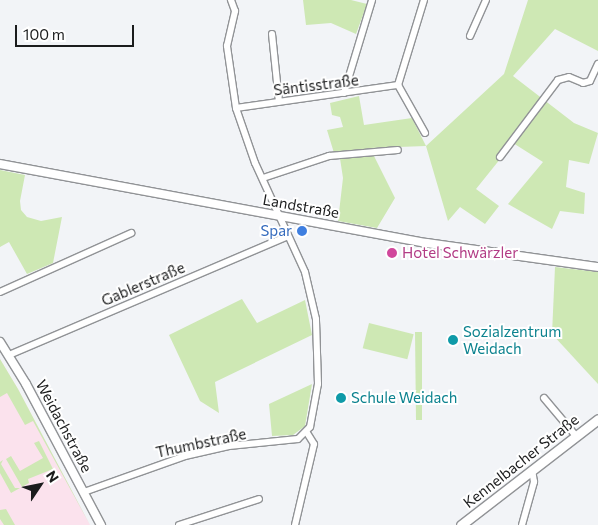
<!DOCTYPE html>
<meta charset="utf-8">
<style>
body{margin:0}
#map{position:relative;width:598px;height:525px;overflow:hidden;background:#f2f4f7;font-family:Commissioner,sans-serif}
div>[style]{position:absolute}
.industrial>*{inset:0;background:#fbe2ed}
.green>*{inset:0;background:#cee8b4;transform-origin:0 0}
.roads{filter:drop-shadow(1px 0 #919396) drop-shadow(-1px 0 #919396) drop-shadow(0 1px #919396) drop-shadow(0 -1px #919396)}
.minor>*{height:6px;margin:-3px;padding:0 3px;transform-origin:3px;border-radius:3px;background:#fff}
.tertiary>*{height:8px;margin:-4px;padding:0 4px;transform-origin:4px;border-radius:4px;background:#fff}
.secondary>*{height:9px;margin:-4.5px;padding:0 4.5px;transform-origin:4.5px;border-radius:4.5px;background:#fff}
.dots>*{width:14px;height:14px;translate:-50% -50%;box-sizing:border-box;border:2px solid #fff;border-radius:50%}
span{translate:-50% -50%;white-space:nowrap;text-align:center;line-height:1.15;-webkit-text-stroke:4px #fff;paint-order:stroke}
.street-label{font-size:15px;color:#1b1c1d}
.shop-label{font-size:15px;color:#366cbe}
.right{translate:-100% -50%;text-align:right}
.hotel-label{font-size:15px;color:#b23c85}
.left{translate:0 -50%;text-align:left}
.culture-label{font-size:15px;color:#0d838f}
.north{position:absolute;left:15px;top:460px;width:50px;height:50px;-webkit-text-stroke:4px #fff;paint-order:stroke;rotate:56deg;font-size:14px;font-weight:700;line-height:20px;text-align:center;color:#1b1c1d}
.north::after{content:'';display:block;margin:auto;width:18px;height:22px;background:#1b1c1d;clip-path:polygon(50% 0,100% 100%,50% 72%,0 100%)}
.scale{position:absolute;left:15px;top:25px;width:119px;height:22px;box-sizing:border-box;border:2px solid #1b1c1d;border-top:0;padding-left:6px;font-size:15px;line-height:18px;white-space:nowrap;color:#1b1c1d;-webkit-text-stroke:4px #fff;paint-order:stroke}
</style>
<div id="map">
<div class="industrial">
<i style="clip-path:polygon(0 359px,18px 389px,90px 525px,0 525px)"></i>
</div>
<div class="green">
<i style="clip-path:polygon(303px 0,351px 0,367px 4px,356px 34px,331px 23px,306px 25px)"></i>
<i style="clip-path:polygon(528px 0,598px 0,598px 51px,555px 29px,513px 76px,574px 123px,598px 133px,589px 164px,569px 160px,566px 187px,585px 193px,584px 214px,560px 211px,552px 229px,508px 204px,543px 162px,513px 143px,476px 189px,499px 206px,485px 224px,460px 207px,448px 221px,426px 146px,370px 148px,395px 198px,377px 228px,338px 221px,343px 178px,339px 152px,334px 153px,327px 130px,343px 127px,340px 117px,332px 115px,330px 103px,359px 96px,364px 125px,412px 118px,426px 146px,504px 74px)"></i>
<i style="clip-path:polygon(0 170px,25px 175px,20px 201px,21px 210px,27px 217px,41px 221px,62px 217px,53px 263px,27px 274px,9px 242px,0 247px)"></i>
<i style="clip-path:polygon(555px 267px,598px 272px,598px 384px,552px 334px)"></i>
<i style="clip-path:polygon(242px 299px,257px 323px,305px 300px,312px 335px,215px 382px,219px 413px,200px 401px,169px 335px)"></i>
<i style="left:369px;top:323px;width:46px;height:26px;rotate:14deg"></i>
<i style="clip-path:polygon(415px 332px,422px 332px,422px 420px,416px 420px)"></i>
<i style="clip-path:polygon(0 359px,18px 389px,90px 525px,33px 421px,25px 425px,7px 393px,0 397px)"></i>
<i style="clip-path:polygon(312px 384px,305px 426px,293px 435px,272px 436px,269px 404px)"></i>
<i style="clip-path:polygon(39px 441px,53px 469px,28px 479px,29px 483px,22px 487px,6px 459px,11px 456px,20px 471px,43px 458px,34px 443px)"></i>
<i style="clip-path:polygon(3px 460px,1px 464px,15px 488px,20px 488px,11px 493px,0 473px,0 462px)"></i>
<i style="clip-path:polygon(6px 509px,15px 525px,4px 525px,0 519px,0 510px)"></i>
</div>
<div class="roads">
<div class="minor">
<i style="left:272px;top:34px;width:68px;rotate:84.1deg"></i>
<i style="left:470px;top:36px;width:39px;rotate:-66deg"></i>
<i style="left:398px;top:85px;width:89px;rotate:-73deg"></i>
<i style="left:398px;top:85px;width:55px;rotate:60.6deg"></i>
<i style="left:344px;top:93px;width:97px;rotate:-73.2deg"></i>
<i style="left:236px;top:108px;width:164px;rotate:-8.1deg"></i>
<i style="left:500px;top:157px;width:96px;rotate:-53deg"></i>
<i style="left:558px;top:80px;width:11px;rotate:-15deg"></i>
<i style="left:569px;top:77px;width:15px;rotate:23deg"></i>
<i style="left:583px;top:83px;width:7px;rotate:-16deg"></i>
<i style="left:590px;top:81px;width:19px;rotate:-65deg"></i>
<i style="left:263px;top:178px;width:70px;rotate:-18.4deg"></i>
<i style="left:329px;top:156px;width:69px;rotate:-5deg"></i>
<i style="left:0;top:292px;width:144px;rotate:-24.2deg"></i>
<i style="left:9px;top:355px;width:303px;rotate:-23.1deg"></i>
<i style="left:544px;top:398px;width:50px;rotate:49.9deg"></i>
<i style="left:84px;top:492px;width:107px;rotate:-19.6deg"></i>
<i style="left:185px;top:456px;width:45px;rotate:-12.8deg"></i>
<i style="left:229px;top:446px;width:69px;rotate:-5.8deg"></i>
<i style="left:298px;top:439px;width:17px;rotate:-45deg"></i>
<i style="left:310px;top:427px;width:44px;rotate:-79.5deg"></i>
<i style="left:318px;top:384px;width:65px;rotate:-91.8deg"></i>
<i style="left:316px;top:319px;width:48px;rotate:-103.2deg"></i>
<i style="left:305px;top:272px;width:120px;rotate:-114.6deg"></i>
<i style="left:255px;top:163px;width:58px;rotate:-109.1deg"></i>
<i style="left:236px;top:108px;width:63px;rotate:-98.3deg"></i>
<i style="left:227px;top:46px;width:36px;rotate:-77deg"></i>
<i style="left:235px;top:11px;width:12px;rotate:-110deg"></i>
<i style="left:179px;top:525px;width:84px;rotate:-18deg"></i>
<i style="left:295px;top:525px;width:83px;rotate:-76.8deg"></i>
<i style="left:314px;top:444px;width:13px;rotate:-122deg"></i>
<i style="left:522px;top:525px;width:45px;rotate:-74.4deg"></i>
<i style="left:534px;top:482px;width:12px;rotate:-99deg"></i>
</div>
<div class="tertiary">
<i style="left:0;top:164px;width:434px;rotate:10.5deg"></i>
<i style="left:427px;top:243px;width:173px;rotate:8deg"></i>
<i style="left:0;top:342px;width:49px;rotate:58.2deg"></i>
<i style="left:26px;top:384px;width:160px;rotate:62deg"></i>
</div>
<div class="secondary">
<i style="left:461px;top:525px;width:173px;rotate:-37.7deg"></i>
</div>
</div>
<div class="dots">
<i style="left:302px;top:231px;background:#3f7fe0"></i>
<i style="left:392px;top:253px;background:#d1479c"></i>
<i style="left:453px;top:340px;background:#0f9aa8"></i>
<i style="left:341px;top:398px;background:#0f9aa8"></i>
</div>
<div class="street-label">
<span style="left:316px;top:85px;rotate:-7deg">Säntisstraße</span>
<span style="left:301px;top:206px;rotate:10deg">Landstraße</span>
<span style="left:143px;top:284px;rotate:-23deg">Gablerstraße</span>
<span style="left:64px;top:426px;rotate:62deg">Weidachstraße</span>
<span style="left:201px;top:443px;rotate:-12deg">Thumbstraße</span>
<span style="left:521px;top:461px;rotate:-38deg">Kennelbacher Straße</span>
</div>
<div class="shop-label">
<span class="right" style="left:292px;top:231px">Spar</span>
</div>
<div class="hotel-label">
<span class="left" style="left:402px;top:253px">Hotel Schwärzler</span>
</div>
<div class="culture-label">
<span class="left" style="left:463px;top:340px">Sozialzentrum<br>Weidach</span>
<span class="left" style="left:351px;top:398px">Schule Weidach</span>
</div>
<div class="north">N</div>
<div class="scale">100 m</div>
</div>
